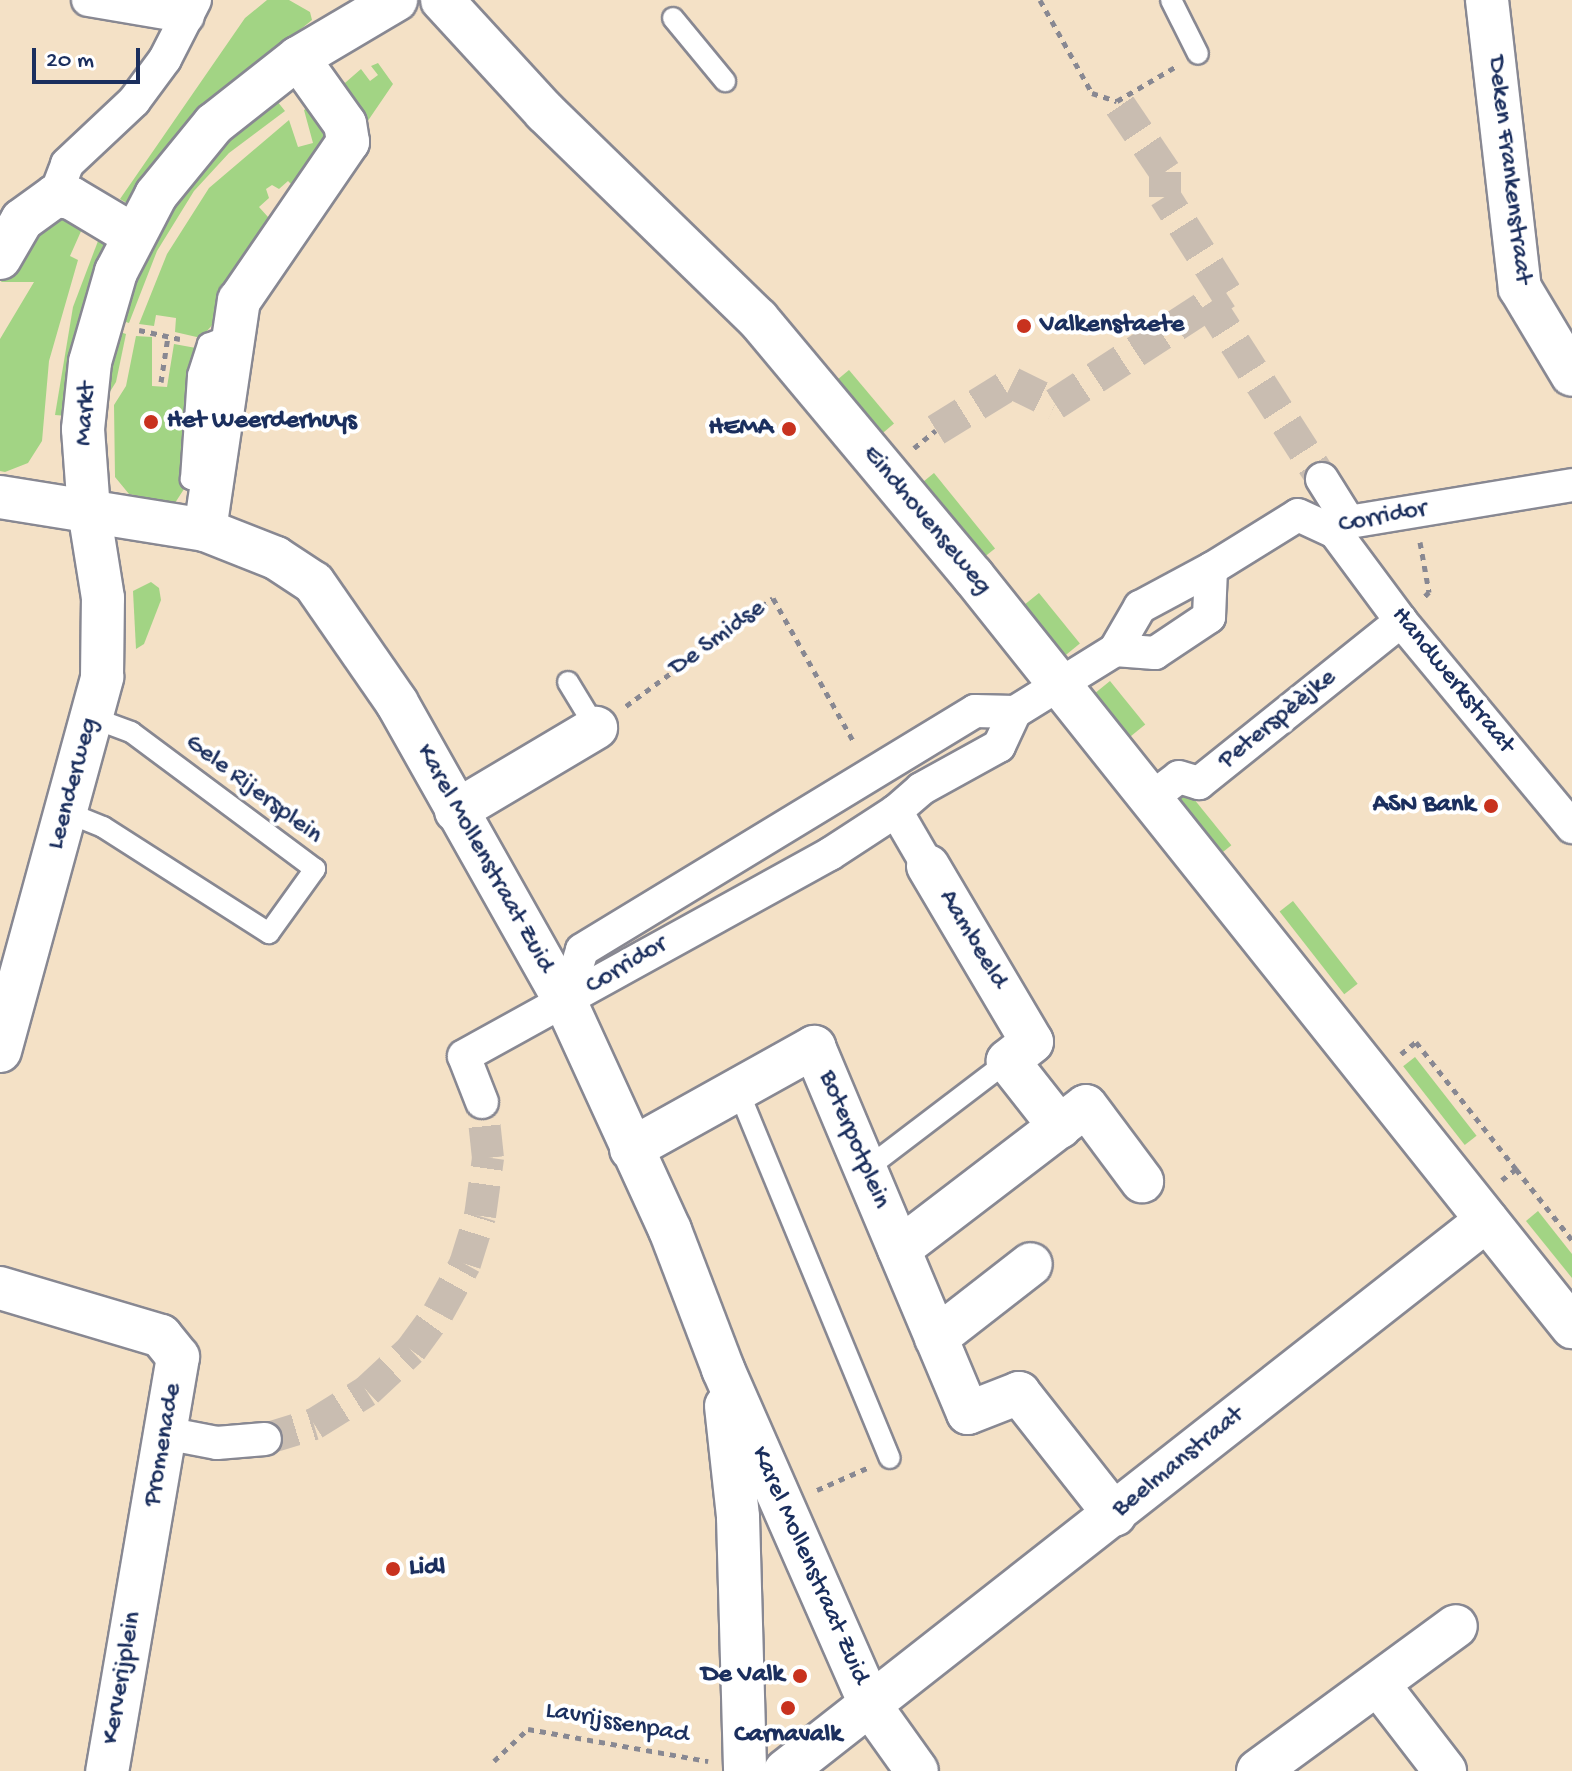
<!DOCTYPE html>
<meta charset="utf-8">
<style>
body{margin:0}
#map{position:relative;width:1572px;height:1771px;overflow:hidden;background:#f4e1c6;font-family:"Gochi Hand",sans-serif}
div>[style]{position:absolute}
.green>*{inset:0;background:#a2d484;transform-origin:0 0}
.pedestrian-tunnel>*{height:32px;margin-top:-16px;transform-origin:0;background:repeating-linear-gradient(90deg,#c9bdb1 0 32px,transparent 0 48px)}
.path>*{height:5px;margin-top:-2.5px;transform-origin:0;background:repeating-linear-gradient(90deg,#888892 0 6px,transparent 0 12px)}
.roads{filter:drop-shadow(2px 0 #888892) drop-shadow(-2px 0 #888892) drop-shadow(0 2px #888892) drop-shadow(0 -2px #888892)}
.service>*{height:20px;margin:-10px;padding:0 10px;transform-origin:10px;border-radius:10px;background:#fff}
.pedestrian>*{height:32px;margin:-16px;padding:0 16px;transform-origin:16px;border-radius:16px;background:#fff}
.minor>*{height:42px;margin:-21px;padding:0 21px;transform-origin:21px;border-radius:21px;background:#fff}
.dots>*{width:22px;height:22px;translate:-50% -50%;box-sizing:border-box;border:4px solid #fff;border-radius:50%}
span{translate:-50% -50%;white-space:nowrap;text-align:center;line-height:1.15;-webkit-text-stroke:8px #fff;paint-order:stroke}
.street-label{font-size:26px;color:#1b2f5e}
.poi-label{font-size:26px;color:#1b2f5e;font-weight:700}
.left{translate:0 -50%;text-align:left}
.right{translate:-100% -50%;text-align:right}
.scale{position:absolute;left:32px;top:48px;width:108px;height:36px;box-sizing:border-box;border:4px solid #1b2f5e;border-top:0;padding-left:10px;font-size:24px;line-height:28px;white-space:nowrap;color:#1b2f5e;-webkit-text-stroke:6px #fff;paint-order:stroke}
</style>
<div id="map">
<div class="green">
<i style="clip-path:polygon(267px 0,289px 0,310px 12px,312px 20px,201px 111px,130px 205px,120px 199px,245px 18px)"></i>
<i style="clip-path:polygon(378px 63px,393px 84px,363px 128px,362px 111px,356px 103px,351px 107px,338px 89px,361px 69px,370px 81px,378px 75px,371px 66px)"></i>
<i style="clip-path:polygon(277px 101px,285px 111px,229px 153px,194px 191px,157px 251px,129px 323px,117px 319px,153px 233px,232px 134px)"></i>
<i style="clip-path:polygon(313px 104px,332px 130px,301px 194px,288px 181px,279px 189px,272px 185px,266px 189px,269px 198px,259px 207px,277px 227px,225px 310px,201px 338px,175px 332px,176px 318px,156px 315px,154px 326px,139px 324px,167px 254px,209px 188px,289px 120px,298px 147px,313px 143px,304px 110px)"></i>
<i style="clip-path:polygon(40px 215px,86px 220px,70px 256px,78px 260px,49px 361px,42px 441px,28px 463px,5px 472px,0 471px,0 339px,34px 282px,1px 282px)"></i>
<i style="clip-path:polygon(98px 241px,108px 246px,67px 416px,55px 415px,73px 307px)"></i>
<i style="clip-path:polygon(114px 330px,126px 334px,116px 382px,101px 406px)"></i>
<i style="clip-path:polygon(136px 336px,152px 337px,152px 386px,167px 387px,174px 344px,196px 348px,183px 450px,184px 489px,175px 503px,129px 494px,115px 477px,114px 405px,126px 386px)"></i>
<i style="left:849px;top:370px;width:70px;height:18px;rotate:50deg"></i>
<i style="left:934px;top:473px;width:97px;height:19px;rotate:51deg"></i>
<i style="clip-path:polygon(151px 582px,159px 588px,161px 600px,144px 644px,136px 649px,133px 591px)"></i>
<i style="left:1039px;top:593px;width:65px;height:26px;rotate:51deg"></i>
<i style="left:1110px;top:681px;width:56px;height:27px;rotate:51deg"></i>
<i style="left:1181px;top:783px;width:80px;height:18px;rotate:51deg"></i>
<i style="left:1293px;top:901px;width:105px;height:17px;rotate:52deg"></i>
<i style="left:1415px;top:1057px;width:100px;height:15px;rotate:52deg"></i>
<i style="clip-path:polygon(1538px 1211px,1572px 1254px,1572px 1278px,1526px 1221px)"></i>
</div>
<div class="pedestrian-tunnel">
<i style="left:1209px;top:303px;width:209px;rotate:57.3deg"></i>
<i style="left:936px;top:430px;width:89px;rotate:-31.7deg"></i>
<i style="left:1012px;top:383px;width:48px;rotate:26deg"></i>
<i style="left:1055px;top:404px;width:204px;rotate:-33deg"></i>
<i style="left:1226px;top:293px;width:114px;rotate:-122.4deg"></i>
<i style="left:1165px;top:197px;width:25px;rotate:-90deg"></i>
<i style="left:1165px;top:172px;width:86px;rotate:-124.1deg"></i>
<i style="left:265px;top:1439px;width:51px;rotate:-17deg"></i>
<i style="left:314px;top:1424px;width:62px;rotate:-31.9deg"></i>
<i style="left:367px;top:1391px;width:60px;rotate:-43deg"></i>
<i style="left:411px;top:1350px;width:46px;rotate:-53.9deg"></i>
<i style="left:438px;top:1313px;width:56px;rotate:-61.1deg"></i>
<i style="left:465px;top:1264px;width:50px;rotate:-72.6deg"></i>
<i style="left:480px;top:1216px;width:59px;rotate:-82.1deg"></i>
<i style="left:488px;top:1158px;width:56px;rotate:-96.1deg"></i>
</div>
<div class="path">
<i style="left:1040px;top:0;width:107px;rotate:60.8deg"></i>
<i style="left:1092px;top:93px;width:26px;rotate:18deg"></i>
<i style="left:1117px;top:101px;width:67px;rotate:-30.4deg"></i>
<i style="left:139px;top:330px;width:42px;rotate:12.4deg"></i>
<i style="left:161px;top:382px;width:47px;rotate:-81.3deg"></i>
<i style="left:914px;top:448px;width:28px;rotate:-39deg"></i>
<i style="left:1420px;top:542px;width:51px;rotate:79.8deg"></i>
<i style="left:1429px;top:592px;width:7px;rotate:135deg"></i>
<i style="left:626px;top:706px;width:182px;rotate:-36.3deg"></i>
<i style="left:773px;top:598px;width:167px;rotate:60.7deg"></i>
<i style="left:1401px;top:1054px;width:19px;rotate:-39deg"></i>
<i style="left:1416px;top:1042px;width:162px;rotate:51.8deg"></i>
<i style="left:1516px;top:1169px;width:18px;rotate:142deg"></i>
<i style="left:1516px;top:1169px;width:90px;rotate:51.7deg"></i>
<i style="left:817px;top:1490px;width:55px;rotate:-23.7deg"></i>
<i style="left:494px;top:1761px;width:47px;rotate:-43.3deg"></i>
<i style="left:528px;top:1729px;width:183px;rotate:10.1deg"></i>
</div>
<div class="roads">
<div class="service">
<i style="left:1171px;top:0;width:60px;rotate:63.4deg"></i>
<i style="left:673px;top:18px;width:82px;rotate:50.5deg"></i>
<i style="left:212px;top:484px;width:22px;rotate:-167deg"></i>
<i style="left:191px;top:479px;width:104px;rotate:-86.1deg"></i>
<i style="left:198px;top:375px;width:33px;rotate:-72deg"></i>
<i style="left:208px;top:344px;width:27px;rotate:-22deg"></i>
<i style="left:568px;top:682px;width:54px;rotate:58.7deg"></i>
<i style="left:66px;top:812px;width:40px;rotate:22deg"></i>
<i style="left:103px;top:827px;width:197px;rotate:32.6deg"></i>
<i style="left:269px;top:933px;width:79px;rotate:-54.3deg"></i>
<i style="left:315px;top:869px;width:229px;rotate:-143.3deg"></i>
<i style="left:131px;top:732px;width:40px;rotate:-159.8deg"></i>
<i style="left:738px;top:1090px;width:398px;rotate:67.6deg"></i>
<i style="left:865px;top:1170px;width:180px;rotate:-37.3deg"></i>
</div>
<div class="pedestrian">
<i style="left:88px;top:0;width:101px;rotate:9.6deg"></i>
<i style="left:55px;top:196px;width:34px;rotate:-69deg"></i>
<i style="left:67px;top:164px;width:92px;rotate:-43.2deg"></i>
<i style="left:134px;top:101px;width:52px;rotate:-53.6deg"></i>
<i style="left:165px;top:59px;width:66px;rotate:-63deg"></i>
<i style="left:1322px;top:479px;width:51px;rotate:57.9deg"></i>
<i style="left:1335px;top:532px;width:111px;rotate:53.4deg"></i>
<i style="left:1401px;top:621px;width:268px;rotate:50.3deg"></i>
<i style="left:1115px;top:650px;width:40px;rotate:4.3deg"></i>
<i style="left:1155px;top:653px;width:65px;rotate:-33.7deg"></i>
<i style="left:1209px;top:617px;width:48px;rotate:-87.6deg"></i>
<i style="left:1211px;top:569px;width:102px;rotate:-31.8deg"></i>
<i style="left:1298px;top:515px;width:41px;rotate:24.7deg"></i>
<i style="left:1335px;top:532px;width:17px;rotate:-36deg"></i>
<i style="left:1349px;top:522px;width:226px;rotate:-9.4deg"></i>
<i style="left:1150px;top:799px;width:36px;rotate:-37deg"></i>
<i style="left:1179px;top:777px;width:21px;rotate:17deg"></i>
<i style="left:1199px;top:783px;width:259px;rotate:-38.7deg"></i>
<i style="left:896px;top:811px;width:64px;rotate:59.8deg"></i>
<i style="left:566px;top:1003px;width:55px;rotate:-73.2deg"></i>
<i style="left:582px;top:950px;width:460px;rotate:-31.3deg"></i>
<i style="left:975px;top:711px;width:40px;rotate:1.4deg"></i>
<i style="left:1015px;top:712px;width:118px;rotate:-31.8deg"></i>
<i style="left:1115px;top:650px;width:50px;rotate:-59.8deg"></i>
<i style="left:1140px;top:607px;width:81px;rotate:-28.2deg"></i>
<i style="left:482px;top:1102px;width:49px;rotate:-111.4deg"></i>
<i style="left:464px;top:1056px;width:418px;rotate:-28.9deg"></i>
<i style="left:830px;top:854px;width:79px;rotate:-33.1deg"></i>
<i style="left:896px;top:811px;width:33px;rotate:-41deg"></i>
<i style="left:921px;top:789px;width:89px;rotate:-28.9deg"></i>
<i style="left:999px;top:746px;width:38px;rotate:-65deg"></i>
<i style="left:165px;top:1433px;width:53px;rotate:10.9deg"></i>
<i style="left:217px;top:1443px;width:48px;rotate:-4.8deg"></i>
</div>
<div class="minor">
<i style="left:442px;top:0;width:152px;rotate:47.4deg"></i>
<i style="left:545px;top:112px;width:297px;rotate:44.2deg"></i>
<i style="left:758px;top:319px;width:335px;rotate:50.1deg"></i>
<i style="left:973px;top:576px;width:961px;rotate:51.42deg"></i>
<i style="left:1487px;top:0;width:290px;rotate:83.5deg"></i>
<i style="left:1520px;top:288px;width:101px;rotate:59.1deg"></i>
<i style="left:0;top:258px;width:44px;rotate:-59.9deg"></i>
<i style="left:22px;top:220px;width:41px;rotate:-36deg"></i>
<i style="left:55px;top:196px;width:16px;rotate:7deg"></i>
<i style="left:71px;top:198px;width:72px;rotate:30.8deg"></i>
<i style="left:0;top:497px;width:208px;rotate:9.1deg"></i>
<i style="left:205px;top:530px;width:76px;rotate:21.5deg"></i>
<i style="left:276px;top:558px;width:45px;rotate:33.3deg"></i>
<i style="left:314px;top:583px;width:146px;rotate:55.3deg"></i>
<i style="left:397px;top:703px;width:344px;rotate:60.6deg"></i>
<i style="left:566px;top:1003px;width:250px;rotate:65.4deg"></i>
<i style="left:670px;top:1230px;width:149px;rotate:69.1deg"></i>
<i style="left:723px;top:1369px;width:370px;rotate:66.3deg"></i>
<i style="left:872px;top:1708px;width:77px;rotate:54.5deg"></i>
<i style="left:205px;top:530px;width:232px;rotate:-81.6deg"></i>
<i style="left:239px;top:301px;width:193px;rotate:-55.6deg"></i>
<i style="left:348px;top:142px;width:18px;rotate:-99deg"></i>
<i style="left:345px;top:124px;width:81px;rotate:-125.5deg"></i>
<i style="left:456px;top:811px;width:163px;rotate:-30.7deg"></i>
<i style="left:928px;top:866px;width:204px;rotate:59.4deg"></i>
<i style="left:1032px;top:1042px;width:31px;rotate:142deg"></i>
<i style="left:1008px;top:1061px;width:84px;rotate:51.8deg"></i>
<i style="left:0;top:1051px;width:388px;rotate:-74.7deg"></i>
<i style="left:102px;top:677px;width:79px;rotate:-89.3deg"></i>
<i style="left:103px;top:598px;width:88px;rotate:-99.1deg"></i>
<i style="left:89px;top:511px;width:82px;rotate:-94.2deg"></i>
<i style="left:83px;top:429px;width:67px;rotate:-84deg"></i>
<i style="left:90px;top:362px;width:94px;rotate:-73.9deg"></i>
<i style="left:116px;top:272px;width:87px;rotate:-62.5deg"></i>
<i style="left:156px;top:195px;width:92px;rotate:-50.8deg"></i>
<i style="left:214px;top:124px;width:107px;rotate:-38.2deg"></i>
<i style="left:298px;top:58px;width:114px;rotate:-30.6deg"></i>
<i style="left:631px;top:1149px;width:210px;rotate:-29.1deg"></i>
<i style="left:814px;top:1047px;width:397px;rotate:67.2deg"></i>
<i style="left:968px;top:1413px;width:55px;rotate:-21.4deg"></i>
<i style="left:1019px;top:1393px;width:155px;rotate:51.8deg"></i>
<i style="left:899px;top:1249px;width:235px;rotate:-37.4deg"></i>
<i style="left:1086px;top:1106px;width:94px;rotate:53.3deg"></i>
<i style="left:0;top:1288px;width:168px;rotate:16.6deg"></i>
<i style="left:161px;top:1336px;width:27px;rotate:51deg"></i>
<i style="left:178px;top:1357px;width:420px;rotate:99.7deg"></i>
<i style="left:936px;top:1338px;width:120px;rotate:-37.9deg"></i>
<i style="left:726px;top:1406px;width:112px;rotate:83.8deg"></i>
<i style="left:738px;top:1517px;width:254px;rotate:88.4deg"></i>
<i style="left:1378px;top:1684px;width:110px;rotate:52.4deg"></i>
<i style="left:785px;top:1771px;width:892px;rotate:-38.13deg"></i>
<i style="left:1258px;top:1771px;width:245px;rotate:-36.2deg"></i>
</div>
</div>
<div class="dots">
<i style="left:1024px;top:326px;background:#c8321e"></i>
<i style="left:151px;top:422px;background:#c8321e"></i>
<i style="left:789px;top:429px;background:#c8321e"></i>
<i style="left:1491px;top:806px;background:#c8321e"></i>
<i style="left:393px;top:1569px;background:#c8321e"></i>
<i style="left:800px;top:1676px;background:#c8321e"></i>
<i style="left:788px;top:1708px;background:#c8321e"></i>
</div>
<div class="street-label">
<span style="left:1508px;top:170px;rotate:83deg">Deken Frankenstraat</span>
<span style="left:87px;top:414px;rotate:-87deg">Markt</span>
<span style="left:1383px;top:518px;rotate:-11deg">Corridor</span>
<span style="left:926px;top:521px;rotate:50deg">Eindhovenseweg</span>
<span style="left:718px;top:639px;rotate:-36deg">De Smidse</span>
<span style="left:1452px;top:681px;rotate:51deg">Handwerkstraat</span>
<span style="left:1278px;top:720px;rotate:-39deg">Peterspèèjke</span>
<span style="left:74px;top:784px;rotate:-75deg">Leenderweg</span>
<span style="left:253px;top:790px;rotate:37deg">Gele Rijersplein</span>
<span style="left:484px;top:859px;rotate:61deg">Karel Mollenstraat Zuid</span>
<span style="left:972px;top:940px;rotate:59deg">Aambeeld</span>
<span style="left:627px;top:966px;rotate:-31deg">Corridor</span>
<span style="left:853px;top:1140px;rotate:67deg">Boterpotplein</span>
<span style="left:164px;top:1445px;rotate:-80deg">Promenade</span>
<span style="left:1179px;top:1463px;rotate:-39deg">Beelmanstraat</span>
<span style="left:809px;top:1566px;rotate:66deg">Karel Mollenstraat Zuid</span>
<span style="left:123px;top:1678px;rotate:-80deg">Kerverijplein</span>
<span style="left:617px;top:1724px;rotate:10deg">Lavrijssenpad</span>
</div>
<div class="poi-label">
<span class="left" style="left:1040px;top:326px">Valkenstaete</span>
<span class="left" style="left:167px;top:422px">Het Weerderhuys</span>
<span class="right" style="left:773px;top:429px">HEMA</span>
<span class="right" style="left:1475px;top:806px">ASN Bank</span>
<span class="left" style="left:409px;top:1569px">Lidl</span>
<span class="right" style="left:784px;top:1676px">De Valk</span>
<span style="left:788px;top:1736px">Carnavalk</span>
</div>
<div class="scale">20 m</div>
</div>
